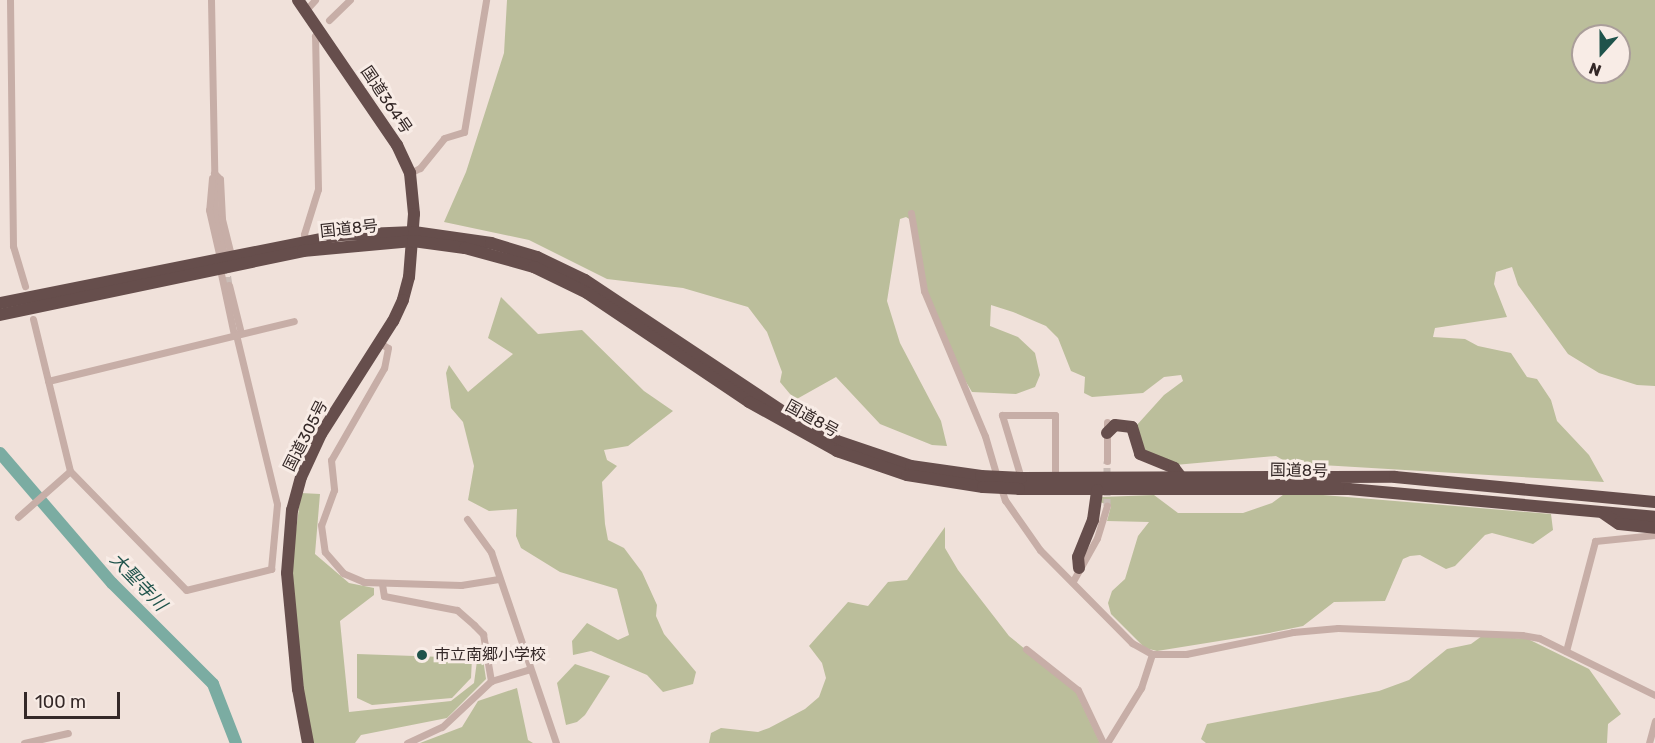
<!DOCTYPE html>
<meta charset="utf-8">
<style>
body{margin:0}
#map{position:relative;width:1655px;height:743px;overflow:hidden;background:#f0e1da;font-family:Rubik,"Noto Sans JP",sans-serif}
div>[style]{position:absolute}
.green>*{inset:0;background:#bbbe9b}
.river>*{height:12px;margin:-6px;padding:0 6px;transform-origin:6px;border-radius:6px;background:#7baca2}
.minor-tunnel>*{height:7px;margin-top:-3.5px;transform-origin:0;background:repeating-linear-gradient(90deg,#cabcb6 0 7px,transparent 0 10.5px)}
.minor>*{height:7px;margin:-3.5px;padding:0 3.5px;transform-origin:3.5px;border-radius:3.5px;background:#c7aea7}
.trunk>*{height:12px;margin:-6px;padding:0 6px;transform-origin:6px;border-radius:6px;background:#664e4c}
.trunk-bridge>*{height:12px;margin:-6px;padding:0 6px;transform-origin:6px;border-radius:6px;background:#664e4c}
.dots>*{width:16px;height:16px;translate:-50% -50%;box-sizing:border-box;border:3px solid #f8ece6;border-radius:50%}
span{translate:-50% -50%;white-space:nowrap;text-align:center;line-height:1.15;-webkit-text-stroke:6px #f8ece6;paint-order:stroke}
.street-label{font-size:16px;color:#342827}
.poi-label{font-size:16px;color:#342827}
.left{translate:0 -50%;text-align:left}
.water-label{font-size:18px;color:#1f534b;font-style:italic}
.north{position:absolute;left:1571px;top:24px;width:60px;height:60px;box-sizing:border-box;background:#f8ece6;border:2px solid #aa9e9a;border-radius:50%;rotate:201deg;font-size:16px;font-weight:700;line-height:24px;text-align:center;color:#342827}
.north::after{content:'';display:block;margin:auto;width:21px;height:27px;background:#1f534b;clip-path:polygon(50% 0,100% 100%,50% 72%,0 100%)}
.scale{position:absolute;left:24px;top:692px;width:96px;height:27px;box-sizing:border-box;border:3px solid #342827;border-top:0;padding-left:8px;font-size:18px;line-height:21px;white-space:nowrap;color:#342827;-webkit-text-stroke:4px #f8ece6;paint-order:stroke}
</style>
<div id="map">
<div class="green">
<i style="clip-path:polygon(evenodd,507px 0,1655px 0,1655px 386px,1637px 385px,1599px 373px,1568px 354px,1518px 285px,1512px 267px,1496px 272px,1494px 284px,1507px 317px,1435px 328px,1433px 337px,1465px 339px,1478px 346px,1511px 353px,1527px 377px,1537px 379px,1551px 400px,1557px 421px,1589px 455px,1604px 482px,1288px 463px,1276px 456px,1175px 465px,1146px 456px,1136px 426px,1164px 395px,1183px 381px,1181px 375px,1164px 377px,1143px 393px,1092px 397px,1084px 393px,1085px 377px,1071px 371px,1058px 338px,1046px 326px,1013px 312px,991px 305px,990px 326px,1018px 337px,1035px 353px,1040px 375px,1035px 387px,1016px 394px,972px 392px,954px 362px,924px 284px,911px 220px,906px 217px,900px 219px,887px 301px,900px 343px,941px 421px,947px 446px,932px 445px,880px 424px,836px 377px,795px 400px,780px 382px,782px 372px,767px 332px,748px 307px,683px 288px,607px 279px,529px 240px,444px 222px,466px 172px,504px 53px,507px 0,1583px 36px,1619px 36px,1619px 72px,1583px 72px,1583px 36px)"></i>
<i style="clip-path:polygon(501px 297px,538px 334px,582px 330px,644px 391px,673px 411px,628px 446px,604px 450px,607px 460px,617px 466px,602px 482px,605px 524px,608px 540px,624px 548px,642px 572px,657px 605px,656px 616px,664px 634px,696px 672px,693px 684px,663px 692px,647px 675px,591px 651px,573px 655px,572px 641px,587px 623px,618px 640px,629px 635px,617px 589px,560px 572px,521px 548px,516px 536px,517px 509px,489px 511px,468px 500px,474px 466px,463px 422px,451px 408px,446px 373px,449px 365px,468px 392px,513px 354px,488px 338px)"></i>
<i style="clip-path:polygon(1287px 492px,1551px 514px,1553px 530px,1533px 544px,1492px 533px,1485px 535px,1455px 566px,1446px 569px,1420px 555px,1410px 556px,1403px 559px,1385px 601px,1334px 602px,1303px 626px,1269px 633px,1157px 651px,1145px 648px,1111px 614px,1108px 603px,1112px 591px,1125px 579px,1138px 536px,1149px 522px,1107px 521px,1111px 506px,1100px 502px,1102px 497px,1154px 495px,1178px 513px,1243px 513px,1272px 503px)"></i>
<i style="clip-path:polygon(301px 493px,320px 494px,315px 554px,349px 583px,374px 588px,374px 595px,340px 621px,349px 712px,451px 701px,474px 683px,477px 661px,483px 659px,486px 679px,447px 718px,361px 735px,355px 743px,310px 743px,290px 575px)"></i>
<i style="clip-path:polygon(945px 527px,945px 548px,958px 570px,1009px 636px,1075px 690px,1100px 743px,709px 743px,711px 733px,721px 728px,758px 732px,769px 728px,805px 709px,819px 697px,826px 678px,822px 663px,809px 646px,848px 602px,868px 606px,888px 582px,907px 580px)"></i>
<i style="clip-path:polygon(1482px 636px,1528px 639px,1589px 669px,1621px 714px,1608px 724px,1607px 743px,1206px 743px,1201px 739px,1207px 724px,1379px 691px,1409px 680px,1447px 649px,1471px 644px)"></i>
<i style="clip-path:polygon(357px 654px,472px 658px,471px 678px,452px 698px,372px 705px,357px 698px)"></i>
<i style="clip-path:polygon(575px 664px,610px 676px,585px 715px,577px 722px,566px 725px,557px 683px)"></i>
<i style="clip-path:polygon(517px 688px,528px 740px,533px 743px,420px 743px,462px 727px,478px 701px)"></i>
</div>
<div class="river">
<i style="left:0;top:453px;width:172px;rotate:49.3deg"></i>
<i style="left:112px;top:583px;width:143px;rotate:45deg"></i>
<i style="left:213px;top:684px;width:63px;rotate:68.7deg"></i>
</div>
<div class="minor-tunnel">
<i style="left:226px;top:266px;width:19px;rotate:81deg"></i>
<i style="left:1107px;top:506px;width:45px;rotate:-90deg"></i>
</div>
<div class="minor">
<i style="left:10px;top:0;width:246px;rotate:89.3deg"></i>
<i style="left:13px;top:246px;width:42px;rotate:73.3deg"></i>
<i style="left:211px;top:0;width:212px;rotate:88.9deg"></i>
<i style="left:215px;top:212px;width:39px;rotate:78deg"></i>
<i style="left:305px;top:11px;width:15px;rotate:-48deg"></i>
<i style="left:329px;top:20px;width:29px;rotate:-44deg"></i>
<i style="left:214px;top:173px;width:8px;rotate:45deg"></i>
<i style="left:220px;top:179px;width:40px;rotate:87.1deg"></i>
<i style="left:222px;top:219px;width:37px;rotate:76deg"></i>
<i style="left:410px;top:173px;width:11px;rotate:-27deg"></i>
<i style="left:420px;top:168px;width:38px;rotate:-51deg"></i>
<i style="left:444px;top:138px;width:21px;rotate:-17deg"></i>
<i style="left:464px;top:132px;width:134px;rotate:-80.5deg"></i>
<i style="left:212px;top:178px;width:32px;rotate:95deg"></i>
<i style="left:209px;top:210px;width:49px;rotate:77.1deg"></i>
<i style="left:911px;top:213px;width:79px;rotate:80.5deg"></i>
<i style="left:924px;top:291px;width:157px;rotate:67.2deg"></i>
<i style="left:985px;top:436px;width:43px;rotate:73.7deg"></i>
<i style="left:306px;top:240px;width:6px;rotate:-108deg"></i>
<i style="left:304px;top:234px;width:47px;rotate:-72.7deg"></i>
<i style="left:318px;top:189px;width:153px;rotate:-91.1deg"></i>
<i style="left:315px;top:36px;width:6px;rotate:-51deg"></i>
<i style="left:220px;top:269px;width:67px;rotate:78deg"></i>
<i style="left:229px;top:285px;width:49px;rotate:76deg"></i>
<i style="left:33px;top:319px;width:156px;rotate:76.3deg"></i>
<i style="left:70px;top:471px;width:166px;rotate:45.7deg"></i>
<i style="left:186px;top:590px;width:88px;rotate:-13.9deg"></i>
<i style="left:271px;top:569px;width:65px;rotate:-84.7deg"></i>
<i style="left:277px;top:504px;width:175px;rotate:-103.6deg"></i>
<i style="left:380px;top:343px;width:9px;rotate:32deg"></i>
<i style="left:388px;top:348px;width:20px;rotate:101deg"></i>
<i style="left:384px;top:368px;width:106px;rotate:119.9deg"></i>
<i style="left:331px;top:460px;width:30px;rotate:84deg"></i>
<i style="left:334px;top:490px;width:37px;rotate:110deg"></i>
<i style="left:321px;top:525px;width:27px;rotate:82deg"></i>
<i style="left:325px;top:552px;width:28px;rotate:49deg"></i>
<i style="left:343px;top:573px;width:23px;rotate:23deg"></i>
<i style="left:364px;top:582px;width:97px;rotate:1.8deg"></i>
<i style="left:461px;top:585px;width:38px;rotate:-9deg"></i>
<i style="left:48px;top:381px;width:253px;rotate:-13.7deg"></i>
<i style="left:1107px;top:422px;width:39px;rotate:90deg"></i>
<i style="left:1021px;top:478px;width:66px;rotate:-106.8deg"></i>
<i style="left:1002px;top:415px;width:53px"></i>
<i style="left:1055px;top:415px;width:63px;rotate:90deg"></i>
<i style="left:1001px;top:488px;width:13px;rotate:72deg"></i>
<i style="left:1005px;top:500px;width:61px;rotate:55deg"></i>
<i style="left:1040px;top:550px;width:131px;rotate:45.3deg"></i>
<i style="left:1132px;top:643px;width:23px;rotate:29deg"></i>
<i style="left:1152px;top:654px;width:34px"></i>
<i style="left:1186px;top:654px;width:109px;rotate:-11.6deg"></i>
<i style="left:1293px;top:632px;width:45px;rotate:-5.1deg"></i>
<i style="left:1338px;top:628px;width:184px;rotate:2.2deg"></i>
<i style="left:1522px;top:635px;width:17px;rotate:10deg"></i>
<i style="left:1539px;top:638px;width:129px;rotate:26.2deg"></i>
<i style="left:18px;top:517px;width:69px;rotate:-41.5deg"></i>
<i style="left:467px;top:519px;width:41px;rotate:54deg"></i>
<i style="left:491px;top:552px;width:202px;rotate:71.2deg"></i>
<i style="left:1073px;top:581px;width:49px;rotate:-60.8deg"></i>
<i style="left:1097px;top:538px;width:34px;rotate:-73deg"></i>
<i style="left:382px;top:584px;width:12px;rotate:81deg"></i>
<i style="left:384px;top:596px;width:74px;rotate:10.9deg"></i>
<i style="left:457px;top:610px;width:23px;rotate:41deg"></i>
<i style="left:474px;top:625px;width:13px;rotate:45deg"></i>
<i style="left:483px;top:634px;width:48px;rotate:80.3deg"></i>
<i style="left:1026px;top:649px;width:66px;rotate:38.3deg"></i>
<i style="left:1078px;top:690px;width:59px;rotate:64.7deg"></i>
<i style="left:1566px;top:651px;width:114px;rotate:-75.2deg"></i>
<i style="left:1595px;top:541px;width:60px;rotate:-5.7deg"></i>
<i style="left:24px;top:743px;width:45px;rotate:-12.8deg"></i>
<i style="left:407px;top:743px;width:38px;rotate:-25deg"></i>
<i style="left:442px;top:727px;width:67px;rotate:-43.2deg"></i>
<i style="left:491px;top:681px;width:39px;rotate:-17deg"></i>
<i style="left:1107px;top:743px;width:65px;rotate:-58.3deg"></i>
<i style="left:1141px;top:688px;width:36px;rotate:-72deg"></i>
<i style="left:1649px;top:743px;width:23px;rotate:-75deg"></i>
</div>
<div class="trunk">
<i style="left:298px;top:0;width:176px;rotate:55.7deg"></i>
<i style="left:397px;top:145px;width:31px;rotate:65deg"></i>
<i style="left:410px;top:173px;width:41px;rotate:84.4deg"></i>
<i style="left:414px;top:214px;width:63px;rotate:94.5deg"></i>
<i style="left:409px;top:277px;width:24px;rotate:105deg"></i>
<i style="left:403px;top:300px;width:23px;rotate:115deg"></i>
<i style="left:393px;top:321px;width:134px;rotate:122.5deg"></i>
<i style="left:321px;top:434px;width:47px;rotate:114.9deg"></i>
<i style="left:301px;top:477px;width:34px;rotate:105deg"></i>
<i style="left:292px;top:510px;width:63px;rotate:94.5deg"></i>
<i style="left:287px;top:573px;width:117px;rotate:84.6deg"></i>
<i style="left:298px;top:689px;width:55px;rotate:79.5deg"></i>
<i style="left:0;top:303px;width:348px;rotate:-11.3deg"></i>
<i style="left:341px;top:235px;width:73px;rotate:-2.4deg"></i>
<i style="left:414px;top:232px;width:78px;rotate:8.1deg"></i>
<i style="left:491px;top:243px;width:48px;rotate:16.9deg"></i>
<i style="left:537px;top:257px;width:53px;rotate:25.6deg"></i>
<i style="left:585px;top:280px;width:251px;rotate:33.6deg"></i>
<i style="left:794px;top:419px;width:48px;rotate:27.1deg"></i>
<i style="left:837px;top:441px;width:78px;rotate:18.7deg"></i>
<i style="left:911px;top:466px;width:71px;rotate:8.1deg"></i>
<i style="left:0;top:315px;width:310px;rotate:-11.9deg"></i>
<i style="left:303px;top:251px;width:110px;rotate:-5.2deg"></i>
<i style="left:413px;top:241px;width:52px;rotate:7.7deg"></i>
<i style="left:465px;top:248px;width:72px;rotate:15.4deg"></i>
<i style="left:534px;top:267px;width:59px;rotate:26.1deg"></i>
<i style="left:587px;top:293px;width:195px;rotate:33.9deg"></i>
<i style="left:749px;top:402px;width:101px;rotate:29.1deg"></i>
<i style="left:837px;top:451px;width:74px;rotate:18.9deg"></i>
<i style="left:907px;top:475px;width:77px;rotate:9deg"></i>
<i style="left:1107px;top:433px;width:11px;rotate:-45deg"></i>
<i style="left:1115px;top:425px;width:17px;rotate:7deg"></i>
<i style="left:1132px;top:427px;width:28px;rotate:73deg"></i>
<i style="left:1140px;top:454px;width:37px;rotate:22deg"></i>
<i style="left:1174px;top:468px;width:11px;rotate:52deg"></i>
<i style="left:1021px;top:478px;width:374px;rotate:-0.2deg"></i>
<i style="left:1395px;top:477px;width:261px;rotate:5.5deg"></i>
<i style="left:1019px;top:489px;width:330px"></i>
<i style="left:1349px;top:489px;width:307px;rotate:5.2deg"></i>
<i style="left:1603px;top:513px;width:19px;rotate:35deg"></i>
<i style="left:1619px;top:524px;width:36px;rotate:6deg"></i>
<i style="left:1079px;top:568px;width:11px;rotate:-95deg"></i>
<i style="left:1078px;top:557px;width:40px;rotate:-68deg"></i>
<i style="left:1093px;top:520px;width:30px;rotate:-82deg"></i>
</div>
<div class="trunk-bridge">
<i style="left:981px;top:476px;width:40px;rotate:2.9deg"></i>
<i style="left:983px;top:487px;width:36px;rotate:3deg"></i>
</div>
<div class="dots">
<i style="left:422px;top:655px;background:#1f534b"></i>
</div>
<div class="street-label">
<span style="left:386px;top:100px;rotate:56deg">国道364号</span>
<span style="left:349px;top:229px;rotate:-6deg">国道8号</span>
<span style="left:812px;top:419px;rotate:29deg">国道8号</span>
<span style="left:306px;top:436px;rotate:-63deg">国道305号</span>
<span style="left:1299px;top:471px;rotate:1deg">国道8号</span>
</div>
<div class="poi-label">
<span class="left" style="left:434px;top:655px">市立南郷小学校</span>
</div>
<div class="water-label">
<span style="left:138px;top:582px;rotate:46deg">大聖寺川</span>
</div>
<div class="north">N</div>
<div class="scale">100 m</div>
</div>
